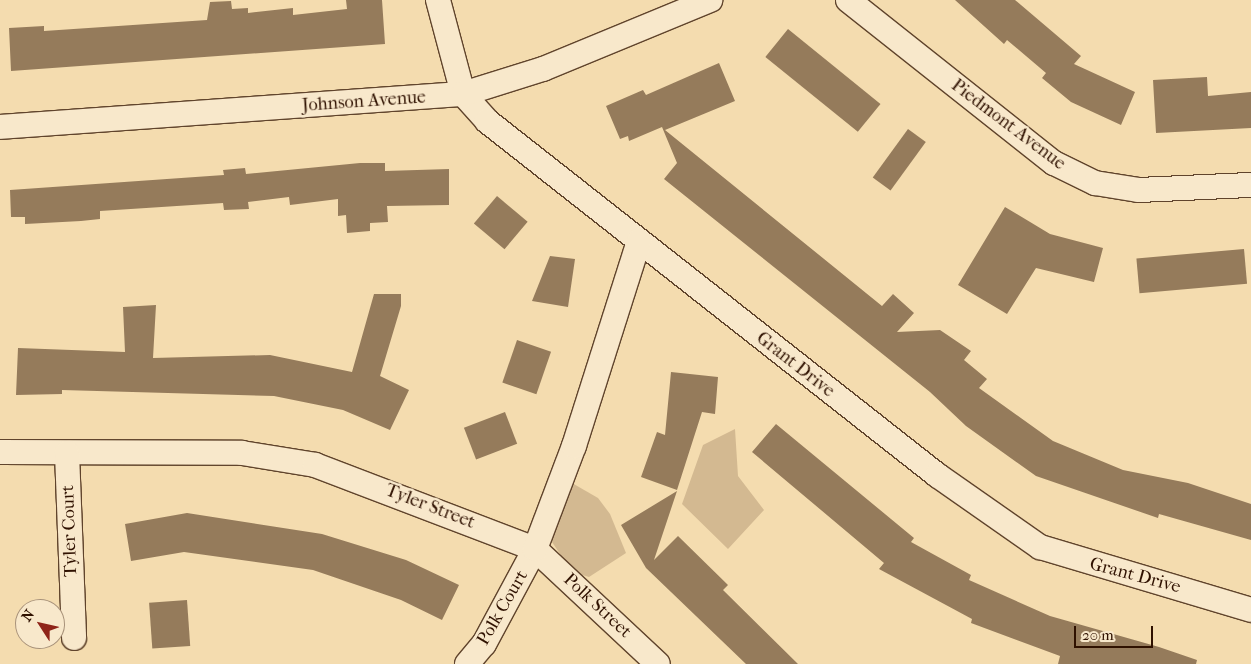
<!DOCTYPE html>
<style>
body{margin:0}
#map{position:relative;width:1251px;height:664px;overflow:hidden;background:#f4dcaf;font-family:"IM FELL French Canon",serif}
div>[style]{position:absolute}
.green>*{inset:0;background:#d3b991}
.building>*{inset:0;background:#957b5b;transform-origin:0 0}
.roads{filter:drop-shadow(1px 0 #60442c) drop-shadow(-1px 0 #60442c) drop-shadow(0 1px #60442c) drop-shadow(0 -1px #60442c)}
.minor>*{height:24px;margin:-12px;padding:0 12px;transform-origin:12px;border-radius:12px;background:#f8e8cb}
span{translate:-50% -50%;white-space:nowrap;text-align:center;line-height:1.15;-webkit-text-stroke:5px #f8e8cb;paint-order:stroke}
.street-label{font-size:18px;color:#2f1100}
.north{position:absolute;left:15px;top:599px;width:50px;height:50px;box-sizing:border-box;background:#f8e8cb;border:1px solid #a8927a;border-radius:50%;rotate:305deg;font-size:14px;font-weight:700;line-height:20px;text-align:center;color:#2f1100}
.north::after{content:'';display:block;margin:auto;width:18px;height:22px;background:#8f2418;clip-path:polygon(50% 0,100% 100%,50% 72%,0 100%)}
.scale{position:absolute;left:1074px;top:626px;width:79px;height:22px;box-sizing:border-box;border:2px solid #2f1100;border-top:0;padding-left:6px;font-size:15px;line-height:18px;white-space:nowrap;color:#2f1100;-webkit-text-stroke:4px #f8e8cb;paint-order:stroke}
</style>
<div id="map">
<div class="green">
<i style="clip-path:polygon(735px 429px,738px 476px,764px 510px,728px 549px,682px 504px,703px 445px)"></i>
<i style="clip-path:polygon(572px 483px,598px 498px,610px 514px,626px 553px,589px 577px,572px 572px,548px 536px)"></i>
</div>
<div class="building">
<i style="clip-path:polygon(346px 0,382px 0,385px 44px,11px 71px,9px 28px,44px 26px,44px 31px,207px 20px,210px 2px,231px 1px,232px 9px,248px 8px,248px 13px,293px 8px,293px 15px,347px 9px)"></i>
<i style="clip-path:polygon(955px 0,1015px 0,1081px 56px,1074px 64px,1135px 92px,1121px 125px,1071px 102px,1042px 78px,1046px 73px,1007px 40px,1004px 44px)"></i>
<i style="left:788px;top:29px;width:119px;height:36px;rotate:39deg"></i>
<i style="clip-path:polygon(719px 63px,735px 101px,665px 130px,882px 306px,893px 294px,914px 313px,897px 332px,940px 330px,971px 351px,964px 360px,987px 379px,979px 388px,1053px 441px,1123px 470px,1188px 483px,1251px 504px,1251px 540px,1159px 514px,1158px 518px,1036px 476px,966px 426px,930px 392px,664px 179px,677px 163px,662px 127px,629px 141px,628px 136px,620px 139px,606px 106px,643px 90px,646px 95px)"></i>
<i style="clip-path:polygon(1207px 77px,1208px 96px,1251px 92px,1251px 128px,1156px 133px,1153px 80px)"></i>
<i style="left:908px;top:129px;width:22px;height:60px;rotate:36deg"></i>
<i style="clip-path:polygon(360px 163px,385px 163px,385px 171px,449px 169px,449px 205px,387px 206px,388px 222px,370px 223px,370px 231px,347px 233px,346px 215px,338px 216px,338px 199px,290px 205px,289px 197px,248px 202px,249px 209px,224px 210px,223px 203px,100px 211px,100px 219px,81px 221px,25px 224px,25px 217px,11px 217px,10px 190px,224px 175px,223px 170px,245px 168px,246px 174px)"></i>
<i style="left:497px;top:196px;width:40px;height:36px;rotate:40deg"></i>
<i style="clip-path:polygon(1005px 207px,1050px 234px,1103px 248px,1094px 282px,1036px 268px,1007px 314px,958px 285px)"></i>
<i style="left:1244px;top:249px;width:35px;height:108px;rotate:85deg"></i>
<i style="clip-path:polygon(550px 256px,575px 259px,568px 307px,532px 301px)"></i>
<i style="clip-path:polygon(374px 294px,401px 294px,401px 306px,380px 376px,409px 390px,390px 430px,343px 410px,274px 396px,62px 390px,62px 394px,16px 395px,18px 348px,125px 352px,123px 307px,156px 305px,153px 358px,270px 355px,352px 372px)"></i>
<i style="left:517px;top:340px;width:36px;height:45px;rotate:19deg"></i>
<i style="clip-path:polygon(671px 372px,718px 377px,715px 414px,702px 412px,677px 490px,641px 477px,657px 432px,665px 435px)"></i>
<i style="left:505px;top:412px;width:34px;height:44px;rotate:69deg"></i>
<i style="clip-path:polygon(776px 424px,914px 538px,911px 542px,971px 575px,969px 580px,1050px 616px,1159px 647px,1197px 660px,1196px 664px,1058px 664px,1060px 656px,971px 623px,972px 619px,879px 569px,884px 563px,752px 452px)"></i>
<i style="clip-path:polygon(677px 491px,654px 560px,678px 536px,728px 585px,723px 590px,798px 664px,746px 664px,646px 568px,621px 525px)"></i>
<i style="clip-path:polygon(187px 513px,322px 534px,406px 560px,459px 585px,442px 620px,401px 600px,313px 570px,184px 552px,131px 561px,125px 524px)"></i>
<i style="left:187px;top:600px;width:46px;height:38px;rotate:86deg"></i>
</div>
<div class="roads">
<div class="minor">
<i style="left:438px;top:0;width:97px;rotate:75.1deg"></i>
<i style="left:463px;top:94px;width:36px;rotate:48deg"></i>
<i style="left:487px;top:121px;width:573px;rotate:38.19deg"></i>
<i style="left:937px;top:475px;width:126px;rotate:35deg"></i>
<i style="left:1040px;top:547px;width:220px;rotate:16.6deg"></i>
<i style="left:848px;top:0;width:263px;rotate:38.4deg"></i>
<i style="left:1054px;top:163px;width:46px;rotate:26deg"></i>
<i style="left:1095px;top:183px;width:45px;rotate:9deg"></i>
<i style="left:1139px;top:190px;width:112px;rotate:-2.6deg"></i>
<i style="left:0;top:127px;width:464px;rotate:-4.1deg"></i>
<i style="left:463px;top:94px;width:84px;rotate:-17.4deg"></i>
<i style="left:543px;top:69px;width:181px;rotate:-22.4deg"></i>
<i style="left:0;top:452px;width:242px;rotate:0.2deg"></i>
<i style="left:242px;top:453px;width:74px;rotate:9.3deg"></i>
<i style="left:315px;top:465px;width:235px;rotate:20.9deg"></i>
<i style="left:535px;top:549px;width:168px;rotate:43.1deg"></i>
<i style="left:67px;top:453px;width:185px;rotate:87.8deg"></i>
<i style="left:467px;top:664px;width:26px;rotate:-50deg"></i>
<i style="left:484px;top:644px;width:108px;rotate:-61.8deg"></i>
<i style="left:535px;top:549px;width:110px;rotate:-69.3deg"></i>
<i style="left:574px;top:446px;width:215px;rotate:-72.4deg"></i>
</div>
</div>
<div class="street-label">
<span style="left:364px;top:102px;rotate:-4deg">Johnson Avenue</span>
<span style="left:1008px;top:125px;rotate:37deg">Piedmont Avenue</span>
<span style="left:795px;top:365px;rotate:38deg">Grant Drive</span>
<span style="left:430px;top:507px;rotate:21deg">Tyler Street</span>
<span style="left:70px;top:531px;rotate:-92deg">Tyler Court</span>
<span style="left:1135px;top:576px;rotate:15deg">Grant Drive</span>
<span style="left:597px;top:606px;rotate:43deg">Polk Street</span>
<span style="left:503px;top:608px;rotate:-60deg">Polk Court</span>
</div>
<div class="north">N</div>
<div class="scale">20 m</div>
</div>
